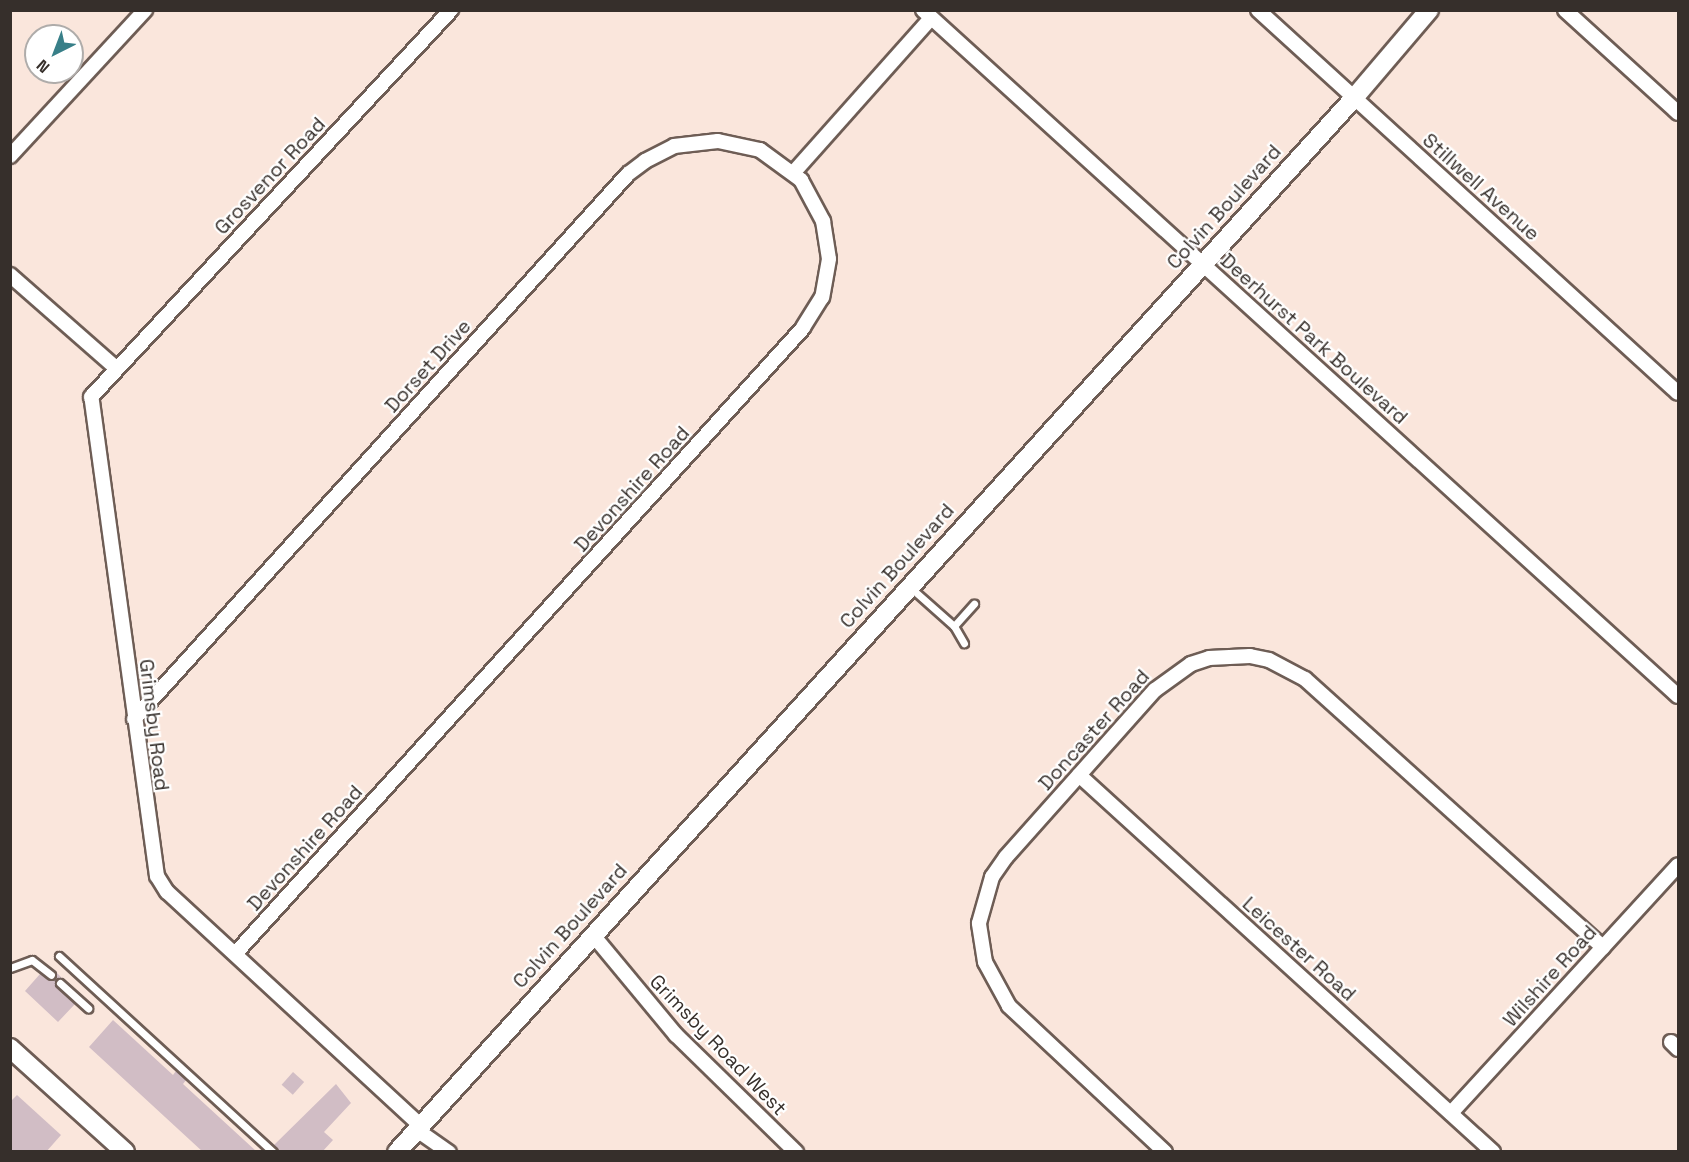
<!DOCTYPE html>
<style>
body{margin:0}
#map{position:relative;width:1689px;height:1162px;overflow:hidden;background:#fae6dc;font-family:"Space Grotesk",sans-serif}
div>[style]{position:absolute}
.building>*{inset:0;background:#d1bdc5;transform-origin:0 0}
.roads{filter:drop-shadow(2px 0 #6e5d55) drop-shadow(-2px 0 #6e5d55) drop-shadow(0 2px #6e5d55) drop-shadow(0 -2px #6e5d55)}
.lane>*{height:7px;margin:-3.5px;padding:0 3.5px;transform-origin:3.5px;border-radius:3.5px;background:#fff}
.street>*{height:14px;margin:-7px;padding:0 7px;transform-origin:7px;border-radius:7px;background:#fff}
.secondary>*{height:18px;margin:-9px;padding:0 9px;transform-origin:9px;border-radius:9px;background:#fff}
span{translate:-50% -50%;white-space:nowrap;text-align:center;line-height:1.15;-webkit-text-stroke:4.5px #fff;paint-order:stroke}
.street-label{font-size:20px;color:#362f2b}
.frame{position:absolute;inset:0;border:12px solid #362f2b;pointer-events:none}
.north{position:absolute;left:24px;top:24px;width:60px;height:60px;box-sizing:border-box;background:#fff;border:2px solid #afacaa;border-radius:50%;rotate:222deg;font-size:16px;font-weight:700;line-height:24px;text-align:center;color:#362f2b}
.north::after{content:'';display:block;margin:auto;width:21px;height:27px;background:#387f88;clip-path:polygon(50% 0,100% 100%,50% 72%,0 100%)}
</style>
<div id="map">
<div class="building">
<i style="clip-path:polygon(56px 972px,62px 978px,56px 979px,55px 985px,75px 1004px,58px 1022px,25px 991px,40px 974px,51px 981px)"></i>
<i style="clip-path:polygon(113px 1020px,173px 1075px,176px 1071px,186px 1080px,183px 1084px,257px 1152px,203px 1152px,89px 1047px)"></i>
<i style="left:293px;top:1072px;width:15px;height:17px;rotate:42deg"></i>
<i style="clip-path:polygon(336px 1084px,351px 1103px,324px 1132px,333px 1140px,322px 1152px,278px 1152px,274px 1145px)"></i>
<i style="clip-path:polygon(17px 1095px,61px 1135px,46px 1152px,10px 1152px,10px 1102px)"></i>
</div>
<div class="roads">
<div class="lane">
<i style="left:911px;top:588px;width:57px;rotate:41.5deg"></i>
<i style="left:954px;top:626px;width:30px;rotate:-48deg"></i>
<i style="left:954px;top:626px;width:20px;rotate:60deg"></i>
<i style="left:59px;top:956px;width:290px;rotate:42.5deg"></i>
<i style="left:10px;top:968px;width:23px;rotate:-20deg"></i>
<i style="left:32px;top:960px;width:24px;rotate:38deg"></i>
<i style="left:60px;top:983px;width:38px;rotate:42deg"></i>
</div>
<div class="street">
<i style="left:923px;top:10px;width:1020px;rotate:42.26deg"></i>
<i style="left:1258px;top:10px;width:568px;rotate:42.36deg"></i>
<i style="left:1565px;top:10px;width:153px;rotate:42.3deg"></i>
<i style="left:10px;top:156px;width:199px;rotate:-47.2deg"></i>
<i style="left:794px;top:172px;width:206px;rotate:-48.3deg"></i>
<i style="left:10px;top:275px;width:142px;rotate:41.3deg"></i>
<i style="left:134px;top:719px;width:736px;rotate:-47.81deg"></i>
<i style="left:628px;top:174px;width:21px;rotate:-37deg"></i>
<i style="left:645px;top:161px;width:33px;rotate:-27deg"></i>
<i style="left:674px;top:146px;width:44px;rotate:-6.5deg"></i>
<i style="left:718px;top:141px;width:43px;rotate:12.1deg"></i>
<i style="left:760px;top:150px;width:51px;rotate:36.2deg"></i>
<i style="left:801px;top:180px;width:47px;rotate:61.8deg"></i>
<i style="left:823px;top:221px;width:38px;rotate:81deg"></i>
<i style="left:829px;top:259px;width:39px;rotate:100deg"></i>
<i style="left:822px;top:297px;width:36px;rotate:122deg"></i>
<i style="left:803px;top:328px;width:845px;rotate:132.22deg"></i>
<i style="left:1079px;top:775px;width:560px;rotate:42.32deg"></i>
<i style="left:593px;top:935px;width:130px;rotate:50.3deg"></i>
<i style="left:676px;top:1035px;width:168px;rotate:44.3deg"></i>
<i style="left:1671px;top:1042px;width:10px;rotate:45deg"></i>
<i style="left:1451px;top:1113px;width:336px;rotate:-47.5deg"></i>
<i style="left:421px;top:1126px;width:345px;rotate:-137.3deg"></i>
<i style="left:167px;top:892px;width:19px;rotate:-122deg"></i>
<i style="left:157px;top:876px;width:484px;rotate:-97.8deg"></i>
<i style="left:91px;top:397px;width:529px;rotate:-47.07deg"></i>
<i style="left:417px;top:1130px;width:39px;rotate:35deg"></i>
<i style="left:1165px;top:1152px;width:214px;rotate:-136.9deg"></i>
<i style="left:1009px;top:1006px;width:50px;rotate:-118.6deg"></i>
<i style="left:985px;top:962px;width:39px;rotate:-99deg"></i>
<i style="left:979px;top:923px;width:48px;rotate:-74.2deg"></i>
<i style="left:992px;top:877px;width:24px;rotate:-55deg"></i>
<i style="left:1006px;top:857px;width:224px;rotate:-48.3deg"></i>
<i style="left:1155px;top:690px;width:44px;rotate:-35.8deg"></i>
<i style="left:1191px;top:664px;width:19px;rotate:-18deg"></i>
<i style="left:1209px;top:658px;width:41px;rotate:-2.8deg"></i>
<i style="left:1250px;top:656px;width:19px;rotate:12deg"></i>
<i style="left:1269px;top:660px;width:41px;rotate:27.8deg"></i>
<i style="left:1305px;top:679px;width:401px;rotate:42deg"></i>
</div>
<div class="secondary">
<i style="left:10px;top:1048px;width:155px;rotate:42.1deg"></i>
<i style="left:397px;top:1152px;width:1424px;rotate:-47.76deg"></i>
<i style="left:1354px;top:98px;width:116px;rotate:-49.6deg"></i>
</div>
</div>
<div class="street-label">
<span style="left:270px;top:176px;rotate:-47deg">Grosvenor Road</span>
<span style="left:1481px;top:187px;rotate:42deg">Stillwell Avenue</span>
<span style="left:1224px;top:207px;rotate:-48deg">Colvin Boulevard</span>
<span style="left:1314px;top:339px;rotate:42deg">Deerhurst Park Boulevard</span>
<span style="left:428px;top:366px;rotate:-48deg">Dorset Drive</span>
<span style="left:632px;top:489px;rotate:-48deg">Devonshire Road</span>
<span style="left:897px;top:566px;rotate:-48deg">Colvin Boulevard</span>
<span style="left:154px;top:725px;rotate:83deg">Grimsby Road</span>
<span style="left:1094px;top:730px;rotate:-48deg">Doncaster Road</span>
<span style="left:305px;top:848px;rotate:-48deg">Devonshire Road</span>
<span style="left:570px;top:926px;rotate:-48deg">Colvin Boulevard</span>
<span style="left:1299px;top:949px;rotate:42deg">Leicester Road</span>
<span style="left:1550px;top:976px;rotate:-48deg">Wilshire Road</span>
<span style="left:718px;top:1045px;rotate:46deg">Grimsby Road West</span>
</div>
<div class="frame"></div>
<div class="north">N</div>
</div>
